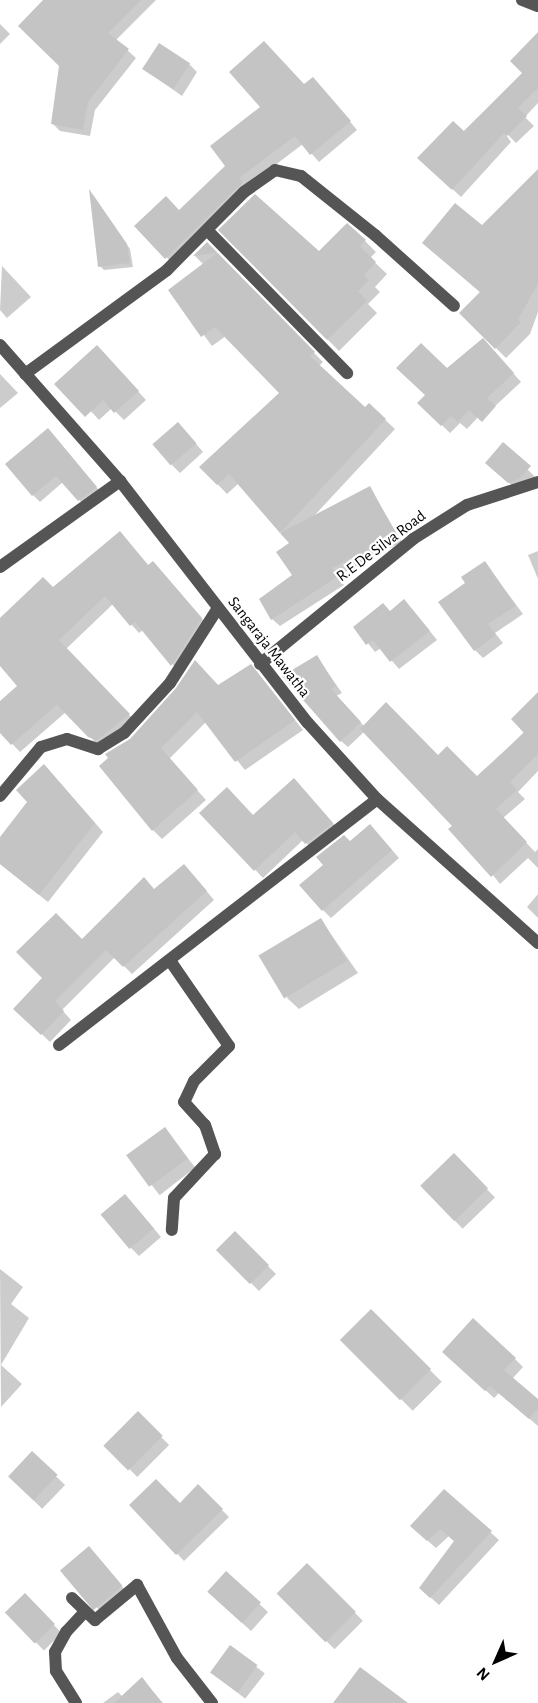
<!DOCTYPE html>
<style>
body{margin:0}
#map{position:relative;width:538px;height:1703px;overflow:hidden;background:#fff;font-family:"Alegreya Sans",sans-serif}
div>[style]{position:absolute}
.shadow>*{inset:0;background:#0003;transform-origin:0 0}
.building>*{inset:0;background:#c4c4c4;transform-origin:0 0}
.minor>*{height:12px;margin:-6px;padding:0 6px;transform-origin:6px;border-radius:6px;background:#555}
span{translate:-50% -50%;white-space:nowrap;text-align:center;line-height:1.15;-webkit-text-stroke:4.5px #fff;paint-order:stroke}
.street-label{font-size:16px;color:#000}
.north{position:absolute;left:466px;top:1631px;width:60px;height:60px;-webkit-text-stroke:4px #fff;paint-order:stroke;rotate:225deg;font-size:16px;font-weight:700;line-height:24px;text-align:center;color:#000}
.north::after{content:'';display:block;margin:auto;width:21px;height:27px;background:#000;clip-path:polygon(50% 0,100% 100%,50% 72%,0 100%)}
</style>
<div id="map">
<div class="shadow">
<i style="clip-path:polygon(89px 0,156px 0,116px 40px,136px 58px,95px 110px,90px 136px,60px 131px,52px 123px)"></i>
<i style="clip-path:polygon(0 24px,10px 34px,0 44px)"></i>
<i style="clip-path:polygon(538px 34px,538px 103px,525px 117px,534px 126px,516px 143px,503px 130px,511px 142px,461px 197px,428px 166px,524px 73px)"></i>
<i style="clip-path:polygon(189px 64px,197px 72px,182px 96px,144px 69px)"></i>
<i style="clip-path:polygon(304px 86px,321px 87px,357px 130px,319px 162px,303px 144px,246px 187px,175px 266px,136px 226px,179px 212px,227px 166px,263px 107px)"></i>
<i style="clip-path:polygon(538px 171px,538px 312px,530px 334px,506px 358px,461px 313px,481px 293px,424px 243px,482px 227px)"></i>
<i style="clip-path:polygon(93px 195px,130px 249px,133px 267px,104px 270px,100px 266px)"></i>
<i style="clip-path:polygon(220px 230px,319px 254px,365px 241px,376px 252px,370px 258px,387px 274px,375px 287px,380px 292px,368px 304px,377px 313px,339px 351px)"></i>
<i style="clip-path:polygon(207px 244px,323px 362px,319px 366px,365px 409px,369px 405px,395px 429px,313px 517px,370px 488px,402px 542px,338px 576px,344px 585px,280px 626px,272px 619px,294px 576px,291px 544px,239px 483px,227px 494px,201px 467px,281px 393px,226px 336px,212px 346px,170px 290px,204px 265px,195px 256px)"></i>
<i style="clip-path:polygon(2px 266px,31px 297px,7px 318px,0 310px)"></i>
<i style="clip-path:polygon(491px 348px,521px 382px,480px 420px,478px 417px,467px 429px,460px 423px,450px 433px,419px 403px,447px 370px)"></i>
<i style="clip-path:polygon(105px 355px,146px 400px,124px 420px,112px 408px,99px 420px,61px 379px)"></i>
<i style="clip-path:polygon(0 374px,18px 393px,0 408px)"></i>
<i style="clip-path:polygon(186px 432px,203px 452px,180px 473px,172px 465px)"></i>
<i style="clip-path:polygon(55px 437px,103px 495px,86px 507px,63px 482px,40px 502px,33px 495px)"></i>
<i style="clip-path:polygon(503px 444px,536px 478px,515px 488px,495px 471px)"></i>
<i style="clip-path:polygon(120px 533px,149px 566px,161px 571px,209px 627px,180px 673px,143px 630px,139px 633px,113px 604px,66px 649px,137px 723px,98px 745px,66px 712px,20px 752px,0 731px,0 703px,19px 687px,0 663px,0 618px,43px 579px,53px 589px)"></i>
<i style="clip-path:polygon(538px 551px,538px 579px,528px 555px)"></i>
<i style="clip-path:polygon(485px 563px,523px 614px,495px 633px,503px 643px,483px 658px,475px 650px,467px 583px)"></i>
<i style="clip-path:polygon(412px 609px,437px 640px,399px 669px,381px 648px,375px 652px,355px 627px,390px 612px)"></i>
<i style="clip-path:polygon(317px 657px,342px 693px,336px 696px,364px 726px,477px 778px,525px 731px,538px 699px,538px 771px,518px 792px,525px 799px,503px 818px,535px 852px,538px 849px,538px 868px,528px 858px,500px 884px,454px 826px,364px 732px,348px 747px,341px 741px)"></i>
<i style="clip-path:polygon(251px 665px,303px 730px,245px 770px,206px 722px,169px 759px,206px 800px,162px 839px,153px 830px,131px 740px)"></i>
<i style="clip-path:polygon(52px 774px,103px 832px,48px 902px,0 864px,0 839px)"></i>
<i style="clip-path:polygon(302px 788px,340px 831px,314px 851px,303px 840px,263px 878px,201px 813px,253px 817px)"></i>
<i style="clip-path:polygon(378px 834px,399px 858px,331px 918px,323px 910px,350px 843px)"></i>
<i style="clip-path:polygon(192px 874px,214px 900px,132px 974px,115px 957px,62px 1010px,71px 1020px,50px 1042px,24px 1017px,82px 941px,155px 891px)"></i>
<i style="clip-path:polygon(538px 894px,538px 918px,527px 907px)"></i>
<i style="clip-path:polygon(321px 920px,358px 973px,299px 1009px,287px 998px)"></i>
<i style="left:165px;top:1129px;width:49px;height:45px;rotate:52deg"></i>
<i style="left:454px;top:1155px;width:59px;height:45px;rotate:46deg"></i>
<i style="clip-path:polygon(133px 1204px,161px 1237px,139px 1256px,131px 1248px)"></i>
<i style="left:235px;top:1233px;width:58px;height:24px;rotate:45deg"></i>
<i style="clip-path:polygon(0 1269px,23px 1287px,11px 1304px,29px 1318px,1px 1365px,22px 1384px,1px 1407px)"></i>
<i style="left:371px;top:1311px;width:100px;height:41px;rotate:45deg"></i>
<i style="clip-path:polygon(452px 1359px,515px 1359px,523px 1367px,512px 1379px,538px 1401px,538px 1426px,499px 1393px,494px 1398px)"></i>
<i style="left:138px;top:1414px;width:44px;height:45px;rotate:45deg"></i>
<i style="left:32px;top:1453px;width:46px;height:33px;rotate:44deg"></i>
<i style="clip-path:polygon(198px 1486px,229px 1517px,184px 1561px,131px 1505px,180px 1505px)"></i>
<i style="clip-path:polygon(444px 1491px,499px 1540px,439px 1605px,429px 1596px,455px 1542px,449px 1536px,436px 1548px,420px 1534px)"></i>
<i style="clip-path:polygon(97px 1556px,129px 1595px,105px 1616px,62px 1571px)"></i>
<i style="left:307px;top:1565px;width:79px;height:40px;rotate:45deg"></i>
<i style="clip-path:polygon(226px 1573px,268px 1612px,251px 1631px,217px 1600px)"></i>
<i style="left:25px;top:1595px;width:53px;height:25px;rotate:46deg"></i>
<i style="left:231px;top:1647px;width:43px;height:32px;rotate:38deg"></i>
<i style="clip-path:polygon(142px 1679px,163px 1703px,103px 1703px,118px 1692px,123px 1697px)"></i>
</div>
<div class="building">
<i style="clip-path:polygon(43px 0,141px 0,108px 33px,129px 49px,88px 102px,83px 130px,51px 124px,59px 66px,18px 26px)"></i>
<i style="clip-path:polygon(538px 32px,538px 88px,518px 108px,527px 116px,507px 136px,504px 133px,452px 190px,417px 158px,453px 121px,464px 131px,522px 73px,510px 61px)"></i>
<i style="clip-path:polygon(264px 41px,304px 84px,313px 77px,351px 121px,310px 155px,295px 136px,239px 178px,243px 182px,165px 259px,134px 226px,166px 196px,179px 210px,225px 166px,210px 146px,260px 107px,229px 72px)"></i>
<i style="left:159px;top:43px;width:37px;height:31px;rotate:33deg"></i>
<i style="clip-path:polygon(538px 169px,538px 283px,518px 320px,521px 322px,495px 349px,459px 313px,480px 292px,422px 243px,455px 203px,482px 225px)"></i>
<i style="clip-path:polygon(89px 189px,127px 244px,130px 263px,98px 267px)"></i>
<i style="clip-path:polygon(255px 194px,319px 251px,347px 223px,366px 240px,360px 246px,376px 262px,364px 275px,369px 280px,358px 291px,367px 301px,327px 340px,218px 230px)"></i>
<i style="clip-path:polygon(207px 242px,315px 352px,310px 356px,365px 407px,369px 403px,386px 419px,280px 533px,229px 474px,217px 485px,199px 467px,279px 393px,215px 327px,201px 337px,168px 290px,217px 253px,193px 256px)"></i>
<i style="clip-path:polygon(483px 338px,514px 373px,487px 398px,496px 406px,482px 422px,469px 410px,458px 422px,451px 416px,441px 426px,417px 403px,425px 395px,396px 368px,421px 343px,447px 368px)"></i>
<i style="clip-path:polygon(97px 345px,139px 391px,114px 413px,103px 400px,85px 417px,54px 384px)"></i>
<i style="left:178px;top:422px;width:28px;height:34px;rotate:49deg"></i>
<i style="clip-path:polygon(48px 428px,97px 487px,78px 501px,56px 476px,32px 496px,5px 464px)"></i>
<i style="clip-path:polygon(503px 442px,531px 466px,519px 479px,508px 483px,485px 463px)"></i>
<i style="clip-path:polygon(370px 486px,396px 534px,332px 568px,337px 577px,271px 620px,259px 599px,292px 575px,276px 552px,289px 543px,280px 533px)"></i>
<i style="clip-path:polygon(120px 531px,148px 565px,153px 561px,202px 618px,171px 666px,135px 622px,130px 626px,105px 596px,59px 640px,130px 714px,97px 740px,88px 737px,57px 705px,11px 745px,0 733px,0 701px,17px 686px,0 666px,0 618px,43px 577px,53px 587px)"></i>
<i style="clip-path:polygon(485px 561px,516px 606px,488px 624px,496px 635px,474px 651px,438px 602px,465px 583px,461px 577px)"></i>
<i style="clip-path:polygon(404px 599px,430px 631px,390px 662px,373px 640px,366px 645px,353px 627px,383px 603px,390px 611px)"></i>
<i style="clip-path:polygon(317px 655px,336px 686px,331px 689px,361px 722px,340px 742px,282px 676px)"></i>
<i style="clip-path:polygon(195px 660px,218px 685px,251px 664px,295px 720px,235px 762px,197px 712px,161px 748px,198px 790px,152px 831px,99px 766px,108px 758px,105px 754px,130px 739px,176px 688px)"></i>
<i style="clip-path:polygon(538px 692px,538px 754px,510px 782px,517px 790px,496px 809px,527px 842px,491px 877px,448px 829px,452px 826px,360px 729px,386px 702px,438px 755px,447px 746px,477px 776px,524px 733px,511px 719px)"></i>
<i style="clip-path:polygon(44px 764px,95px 823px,39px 895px,0 864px,0 837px,27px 802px,16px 790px)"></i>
<i style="clip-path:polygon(294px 778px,333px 823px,305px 844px,295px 832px,254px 871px,199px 813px,227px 787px,253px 815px)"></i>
<i style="clip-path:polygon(370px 824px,392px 850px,322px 911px,299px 885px,323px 865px,316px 857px,344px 835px,350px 841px)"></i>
<i style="clip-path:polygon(184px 864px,207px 891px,123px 967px,106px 950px,55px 1001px,64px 1011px,41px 1035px,13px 1009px,42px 978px,16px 952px,56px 913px,82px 939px,144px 877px,154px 889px)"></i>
<i style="left:321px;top:918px;width:50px;height:73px;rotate:59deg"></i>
<i style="left:165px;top:1127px;width:39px;height:48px;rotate:54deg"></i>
<i style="left:454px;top:1153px;width:49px;height:47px;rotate:46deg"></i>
<i style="left:125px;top:1194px;width:45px;height:32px;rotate:50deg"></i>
<i style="left:235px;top:1231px;width:48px;height:27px;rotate:45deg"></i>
<i style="left:371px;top:1309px;width:85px;height:44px;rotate:45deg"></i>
<i style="clip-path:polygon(473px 1318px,516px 1358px,504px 1370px,538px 1399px,538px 1408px,529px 1419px,490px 1386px,485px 1391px,442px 1352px)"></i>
<i style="left:138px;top:1411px;width:35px;height:49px;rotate:45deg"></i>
<i style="left:32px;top:1451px;width:35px;height:35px;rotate:43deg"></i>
<i style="clip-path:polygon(156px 1479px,180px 1503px,198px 1484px,223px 1509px,176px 1555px,129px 1505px)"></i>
<i style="clip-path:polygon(444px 1489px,492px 1531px,430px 1598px,419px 1588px,454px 1541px,440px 1529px,427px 1541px,410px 1526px)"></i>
<i style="left:89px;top:1546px;width:52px;height:38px;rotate:50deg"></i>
<i style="left:307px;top:1563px;width:69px;height:43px;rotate:45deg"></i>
<i style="left:226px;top:1571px;width:47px;height:28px;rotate:42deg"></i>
<i style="left:25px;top:1593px;width:43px;height:28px;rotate:46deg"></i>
<i style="left:230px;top:1645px;width:34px;height:34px;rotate:36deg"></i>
<i style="clip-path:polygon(360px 1667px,408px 1703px,333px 1703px)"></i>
<i style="clip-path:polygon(142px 1677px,162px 1703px,114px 1703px)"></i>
</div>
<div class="minor">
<i style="left:522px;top:0;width:17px;rotate:21deg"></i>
<i style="left:208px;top:231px;width:199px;rotate:45.6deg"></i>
<i style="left:0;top:345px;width:181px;rotate:48.6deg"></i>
<i style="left:120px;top:481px;width:306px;rotate:52.2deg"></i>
<i style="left:308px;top:723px;width:103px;rotate:47.8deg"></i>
<i style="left:377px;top:799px;width:216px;rotate:41.8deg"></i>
<i style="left:25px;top:374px;width:176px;rotate:-36.2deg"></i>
<i style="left:167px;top:270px;width:110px;rotate:-45.4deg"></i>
<i style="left:244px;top:192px;width:38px;rotate:-35deg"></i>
<i style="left:275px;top:170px;width:27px;rotate:13deg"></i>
<i style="left:301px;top:176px;width:95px;rotate:38.6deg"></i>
<i style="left:375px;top:235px;width:106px;rotate:41.9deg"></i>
<i style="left:0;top:567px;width:148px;rotate:-35.6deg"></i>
<i style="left:260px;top:664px;width:198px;rotate:-39.2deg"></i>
<i style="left:413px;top:539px;width:64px;rotate:-32.2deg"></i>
<i style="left:467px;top:505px;width:75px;rotate:-17.9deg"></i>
<i style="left:0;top:796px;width:64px;rotate:-50.1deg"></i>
<i style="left:41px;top:747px;width:27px;rotate:-17deg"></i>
<i style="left:67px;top:739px;width:33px;rotate:18deg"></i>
<i style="left:98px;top:749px;width:31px;rotate:-32deg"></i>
<i style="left:124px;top:733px;width:68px;rotate:-47.4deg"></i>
<i style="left:170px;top:683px;width:89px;rotate:-57.4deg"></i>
<i style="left:171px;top:962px;width:102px;rotate:55.4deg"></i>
<i style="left:229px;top:1046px;width:49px;rotate:135deg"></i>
<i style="left:194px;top:1081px;width:23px;rotate:115deg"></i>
<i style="left:184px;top:1102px;width:31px;rotate:48deg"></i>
<i style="left:205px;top:1125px;width:31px;rotate:71deg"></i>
<i style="left:215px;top:1154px;width:60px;rotate:133deg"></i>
<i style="left:174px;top:1198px;width:32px;rotate:94deg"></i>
<i style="left:59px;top:1045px;width:402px;rotate:-37.7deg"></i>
<i style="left:72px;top:1598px;width:32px;rotate:44deg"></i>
<i style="left:95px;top:1620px;width:55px;rotate:-39.8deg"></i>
<i style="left:137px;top:1585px;width:83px;rotate:61.3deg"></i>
<i style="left:177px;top:1658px;width:57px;rotate:52.1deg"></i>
<i style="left:76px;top:1703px;width:38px;rotate:-122deg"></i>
<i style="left:56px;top:1671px;width:19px;rotate:-93deg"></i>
<i style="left:55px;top:1652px;width:23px;rotate:-61deg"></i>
<i style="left:66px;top:1632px;width:26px;rotate:-47deg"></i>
</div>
<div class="street-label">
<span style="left:381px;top:546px;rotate:-37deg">R.E De Silva Road</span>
<span style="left:269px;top:647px;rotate:52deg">Sangaraja Mawatha</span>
</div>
<div class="north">N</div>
</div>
